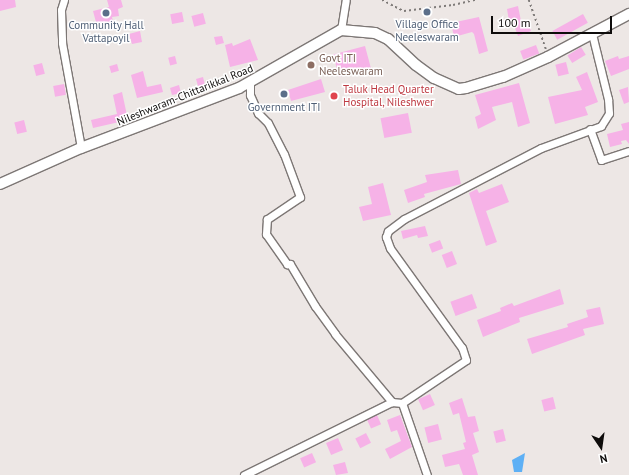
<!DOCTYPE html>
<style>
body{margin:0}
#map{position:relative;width:629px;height:475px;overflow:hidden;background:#ede7e5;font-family:"PT Sans",sans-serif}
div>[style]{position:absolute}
.water>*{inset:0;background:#5eb0f5}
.building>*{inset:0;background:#f6b2e7;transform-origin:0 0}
.path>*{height:1.5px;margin-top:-0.75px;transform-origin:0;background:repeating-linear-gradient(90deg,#7f7b79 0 2px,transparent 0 5px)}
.roads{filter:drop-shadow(1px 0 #7d7775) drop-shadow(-1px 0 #7d7775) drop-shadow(0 1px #7d7775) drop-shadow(0 -1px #7d7775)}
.street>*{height:7px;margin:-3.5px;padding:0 3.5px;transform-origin:3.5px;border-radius:3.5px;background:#fff}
.secondary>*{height:10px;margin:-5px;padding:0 5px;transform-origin:5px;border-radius:5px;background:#fff}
.dots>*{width:11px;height:11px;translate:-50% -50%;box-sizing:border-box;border:2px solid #fff;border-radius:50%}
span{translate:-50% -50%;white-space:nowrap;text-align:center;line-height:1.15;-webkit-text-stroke:3px #fff;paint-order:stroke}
.service-label{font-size:11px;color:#4e5e75}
.education-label{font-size:11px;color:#785e54}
.left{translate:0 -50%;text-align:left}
.health-label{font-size:11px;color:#be3a42}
.street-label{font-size:11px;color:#0e0c0b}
.north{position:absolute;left:581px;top:427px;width:40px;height:40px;-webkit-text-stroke:3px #fff;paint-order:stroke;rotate:167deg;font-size:11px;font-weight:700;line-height:16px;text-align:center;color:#0e0c0b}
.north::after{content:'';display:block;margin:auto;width:14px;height:18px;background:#0e0c0b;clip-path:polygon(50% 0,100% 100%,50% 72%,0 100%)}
.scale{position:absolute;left:491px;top:16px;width:121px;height:18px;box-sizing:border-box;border:2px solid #0e0c0b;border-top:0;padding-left:5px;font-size:12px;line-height:14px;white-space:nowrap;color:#0e0c0b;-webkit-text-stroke:3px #fff;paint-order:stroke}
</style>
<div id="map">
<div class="water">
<i style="clip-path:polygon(525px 453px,522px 472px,514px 472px,512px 460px)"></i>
</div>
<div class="building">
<i style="clip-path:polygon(0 0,15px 0,16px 7px,0 11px)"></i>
<i style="clip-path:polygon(107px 0,121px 0,123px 7px,118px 9px,119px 16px,112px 17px,114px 25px,97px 26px,93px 11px,109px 7px)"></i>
<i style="clip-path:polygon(518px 6px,522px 26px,528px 24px,531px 31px,518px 36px,512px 20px,509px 21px,507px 9px)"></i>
<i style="left:182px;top:12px;width:10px;height:12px;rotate:79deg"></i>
<i style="left:203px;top:13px;width:11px;height:12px;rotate:75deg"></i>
<i style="left:583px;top:14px;width:10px;height:35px;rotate:61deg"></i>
<i style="clip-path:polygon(479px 17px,488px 51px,479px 54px,474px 34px,472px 32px,454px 37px,451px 23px)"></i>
<i style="clip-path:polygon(140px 31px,142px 42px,132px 44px,129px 34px)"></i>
<i style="clip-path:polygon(222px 36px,224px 43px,216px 45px,214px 37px)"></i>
<i style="clip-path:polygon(250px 39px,258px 60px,230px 67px,225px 45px,232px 43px,233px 46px)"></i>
<i style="left:536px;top:45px;width:9px;height:17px;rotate:69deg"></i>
<i style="left:365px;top:46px;width:23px;height:33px;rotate:75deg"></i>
<i style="left:581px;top:47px;width:9px;height:16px;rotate:58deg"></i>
<i style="left:175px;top:56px;width:8px;height:7px;rotate:76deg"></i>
<i style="clip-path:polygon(618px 56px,619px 59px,629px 56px,629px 69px,611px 76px,605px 61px)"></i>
<i style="left:566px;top:62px;width:12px;height:11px;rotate:76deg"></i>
<i style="left:42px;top:63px;width:11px;height:9px;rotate:75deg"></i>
<i style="left:117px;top:64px;width:7px;height:8px;rotate:74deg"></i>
<i style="clip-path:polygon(143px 71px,147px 87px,161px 84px,163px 92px,137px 98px,131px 75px)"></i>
<i style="clip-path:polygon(587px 72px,598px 102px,585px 107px,588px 115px,555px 124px,548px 97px,582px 90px,576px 77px)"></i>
<i style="clip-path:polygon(203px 77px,205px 85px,198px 86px,196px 79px)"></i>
<i style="clip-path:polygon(321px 79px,325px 92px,291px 101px,288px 90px)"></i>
<i style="clip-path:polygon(519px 83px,530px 123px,518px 127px,512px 102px,492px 107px,496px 120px,478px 129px,475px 117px,481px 114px,475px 95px)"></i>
<i style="left:64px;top:84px;width:11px;height:11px;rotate:80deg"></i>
<i style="clip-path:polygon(179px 85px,181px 93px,172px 95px,170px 88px)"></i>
<i style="clip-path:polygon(628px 87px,629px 102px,624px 104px,619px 90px)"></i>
<i style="clip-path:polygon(122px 92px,128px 120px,93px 128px,91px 120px,117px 114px,113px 95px)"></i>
<i style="left:408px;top:113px;width:20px;height:28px;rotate:79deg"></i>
<i style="left:24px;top:120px;width:12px;height:10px;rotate:76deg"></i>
<i style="clip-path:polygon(629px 122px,629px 144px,626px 140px,621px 141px,622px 144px,610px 147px,607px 134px,623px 130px,621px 124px)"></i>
<i style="clip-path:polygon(458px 170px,461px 184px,424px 194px,425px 197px,408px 203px,404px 190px,427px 182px,425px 175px)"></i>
<i style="clip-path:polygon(383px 183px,391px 215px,363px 221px,359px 207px,372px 204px,368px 187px)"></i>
<i style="clip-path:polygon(502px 184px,509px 202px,486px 211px,497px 242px,486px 246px,469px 193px,477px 189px,479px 193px)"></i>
<i style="clip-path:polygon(425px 226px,428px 236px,418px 238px,417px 235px,403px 239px,401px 231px)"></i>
<i style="left:440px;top:240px;width:9px;height:12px;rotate:69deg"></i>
<i style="left:452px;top:251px;width:14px;height:11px;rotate:69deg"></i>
<i style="clip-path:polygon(560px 289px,564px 304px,519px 318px,520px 322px,483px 337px,477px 320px,501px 311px,500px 308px,512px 303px,514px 306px)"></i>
<i style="left:472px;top:294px;width:15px;height:23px;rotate:70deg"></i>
<i style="clip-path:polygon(600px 307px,604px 324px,583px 329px,585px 335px,532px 354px,527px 339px,568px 327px,567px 324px,588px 317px,586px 310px)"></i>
<i style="left:430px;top:394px;width:12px;height:13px;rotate:66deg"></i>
<i style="left:553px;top:397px;width:12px;height:12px;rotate:76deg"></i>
<i style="clip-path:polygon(462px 398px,468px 417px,475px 416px,479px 431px,473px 433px,479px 452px,472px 455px,478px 475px,463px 475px,459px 464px,445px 467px,442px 455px,465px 449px,463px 443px,466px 442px,459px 413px,453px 415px,449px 403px)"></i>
<i style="left:377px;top:415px;width:10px;height:11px;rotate:66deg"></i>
<i style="clip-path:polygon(400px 415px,412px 447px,390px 459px,385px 449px,401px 441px,397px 430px,391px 432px,387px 420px)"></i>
<i style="left:438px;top:424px;width:16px;height:14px;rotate:76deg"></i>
<i style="left:503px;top:429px;width:12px;height:10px;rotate:76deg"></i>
<i style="left:366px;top:433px;width:11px;height:12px;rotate:63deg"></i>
<i style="left:338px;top:438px;width:13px;height:13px;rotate:67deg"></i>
<i style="left:312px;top:453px;width:10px;height:13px;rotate:66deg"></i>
<i style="clip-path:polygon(345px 462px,348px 473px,336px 475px,333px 465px)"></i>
</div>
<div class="path">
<i style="left:382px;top:0;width:25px;rotate:27deg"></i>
<i style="left:404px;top:11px;width:49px;rotate:-7deg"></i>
<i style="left:453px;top:5px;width:23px;rotate:-13deg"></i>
<i style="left:529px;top:0;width:52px;rotate:70.9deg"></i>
</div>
<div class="roads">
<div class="street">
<i style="left:64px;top:0;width:10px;rotate:107deg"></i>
<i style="left:61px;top:10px;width:33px;rotate:88deg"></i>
<i style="left:62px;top:43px;width:107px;rotate:79.7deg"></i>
<i style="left:341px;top:30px;width:30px;rotate:-81deg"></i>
<i style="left:250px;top:82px;width:13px;rotate:90deg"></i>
<i style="left:250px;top:95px;width:20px;rotate:66deg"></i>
<i style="left:258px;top:113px;width:14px;rotate:45deg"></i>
<i style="left:268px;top:123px;width:35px;rotate:63deg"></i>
<i style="left:284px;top:154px;width:46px;rotate:69.6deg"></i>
<i style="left:300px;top:197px;width:40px;rotate:146deg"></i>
<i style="left:267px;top:219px;width:15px;rotate:94deg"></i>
<i style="left:266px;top:234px;width:37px;rotate:55deg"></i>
<i style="left:287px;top:264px;width:3px"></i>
<i style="left:290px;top:264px;width:49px;rotate:59.2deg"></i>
<i style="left:315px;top:306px;width:34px;rotate:54deg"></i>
<i style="left:335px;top:334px;width:89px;rotate:50deg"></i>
<i style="left:590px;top:129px;width:33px;rotate:70deg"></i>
<i style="left:601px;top:160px;width:29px;rotate:-18deg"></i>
<i style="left:402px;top:403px;width:76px;rotate:70.9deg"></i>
<i style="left:244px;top:475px;width:165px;rotate:-26.3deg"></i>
<i style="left:392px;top:402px;width:10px;rotate:6deg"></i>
<i style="left:402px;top:403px;width:77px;rotate:-33.9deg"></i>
<i style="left:466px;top:360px;width:13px;rotate:-108deg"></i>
<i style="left:462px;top:348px;width:123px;rotate:-125.8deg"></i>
<i style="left:390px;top:248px;width:12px;rotate:-110deg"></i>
<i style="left:386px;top:237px;width:6px;rotate:-72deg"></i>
<i style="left:388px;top:231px;width:20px;rotate:-37deg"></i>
<i style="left:404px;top:219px;width:154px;rotate:-27.4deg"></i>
<i style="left:541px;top:148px;width:64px;rotate:-20.1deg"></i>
<i style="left:601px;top:126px;width:15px;rotate:-58deg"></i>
<i style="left:609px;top:113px;width:14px;rotate:-94deg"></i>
<i style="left:608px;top:99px;width:67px;rotate:-103.8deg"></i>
</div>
<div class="secondary">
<i style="left:0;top:184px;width:89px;rotate:-24deg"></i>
<i style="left:81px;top:148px;width:169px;rotate:-20.8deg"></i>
<i style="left:239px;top:88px;width:117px;rotate:-29.6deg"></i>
<i style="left:341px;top:30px;width:34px;rotate:5deg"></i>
<i style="left:375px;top:33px;width:14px;rotate:25deg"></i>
<i style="left:388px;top:39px;width:38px;rotate:43deg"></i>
<i style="left:416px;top:65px;width:22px;rotate:36deg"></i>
<i style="left:434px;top:78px;width:27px;rotate:24deg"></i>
<i style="left:459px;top:89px;width:7px;rotate:-8deg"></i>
<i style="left:466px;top:88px;width:39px;rotate:-17deg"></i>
<i style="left:503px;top:77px;width:49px;rotate:-24deg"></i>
<i style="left:548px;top:57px;width:92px;rotate:-28deg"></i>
</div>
</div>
<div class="dots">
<i style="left:427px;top:12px;background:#5c6f8a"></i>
<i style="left:106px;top:13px;background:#5c6f8a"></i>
<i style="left:311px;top:65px;background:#8d6e63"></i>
<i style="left:284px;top:94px;background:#5c6f8a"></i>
<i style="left:334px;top:96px;background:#e0444e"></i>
</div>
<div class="service-label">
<span style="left:427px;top:31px">Village Office<br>Neeleswaram</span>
<span style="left:106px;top:32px">Community Hall<br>Vattapoyil</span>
<span style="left:284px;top:107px">Government ITI</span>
</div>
<div class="education-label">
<span class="left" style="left:319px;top:65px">Govt ITI<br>Neeleswaram</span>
</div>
<div class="health-label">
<span class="left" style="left:343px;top:96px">Taluk Head Quarter<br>Hospital, Nileshwer</span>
</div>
<div class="street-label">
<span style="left:185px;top:95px;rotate:-22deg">Nileshwaram-Chittarikkal Road</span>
</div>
<div class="north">N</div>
<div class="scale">100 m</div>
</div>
